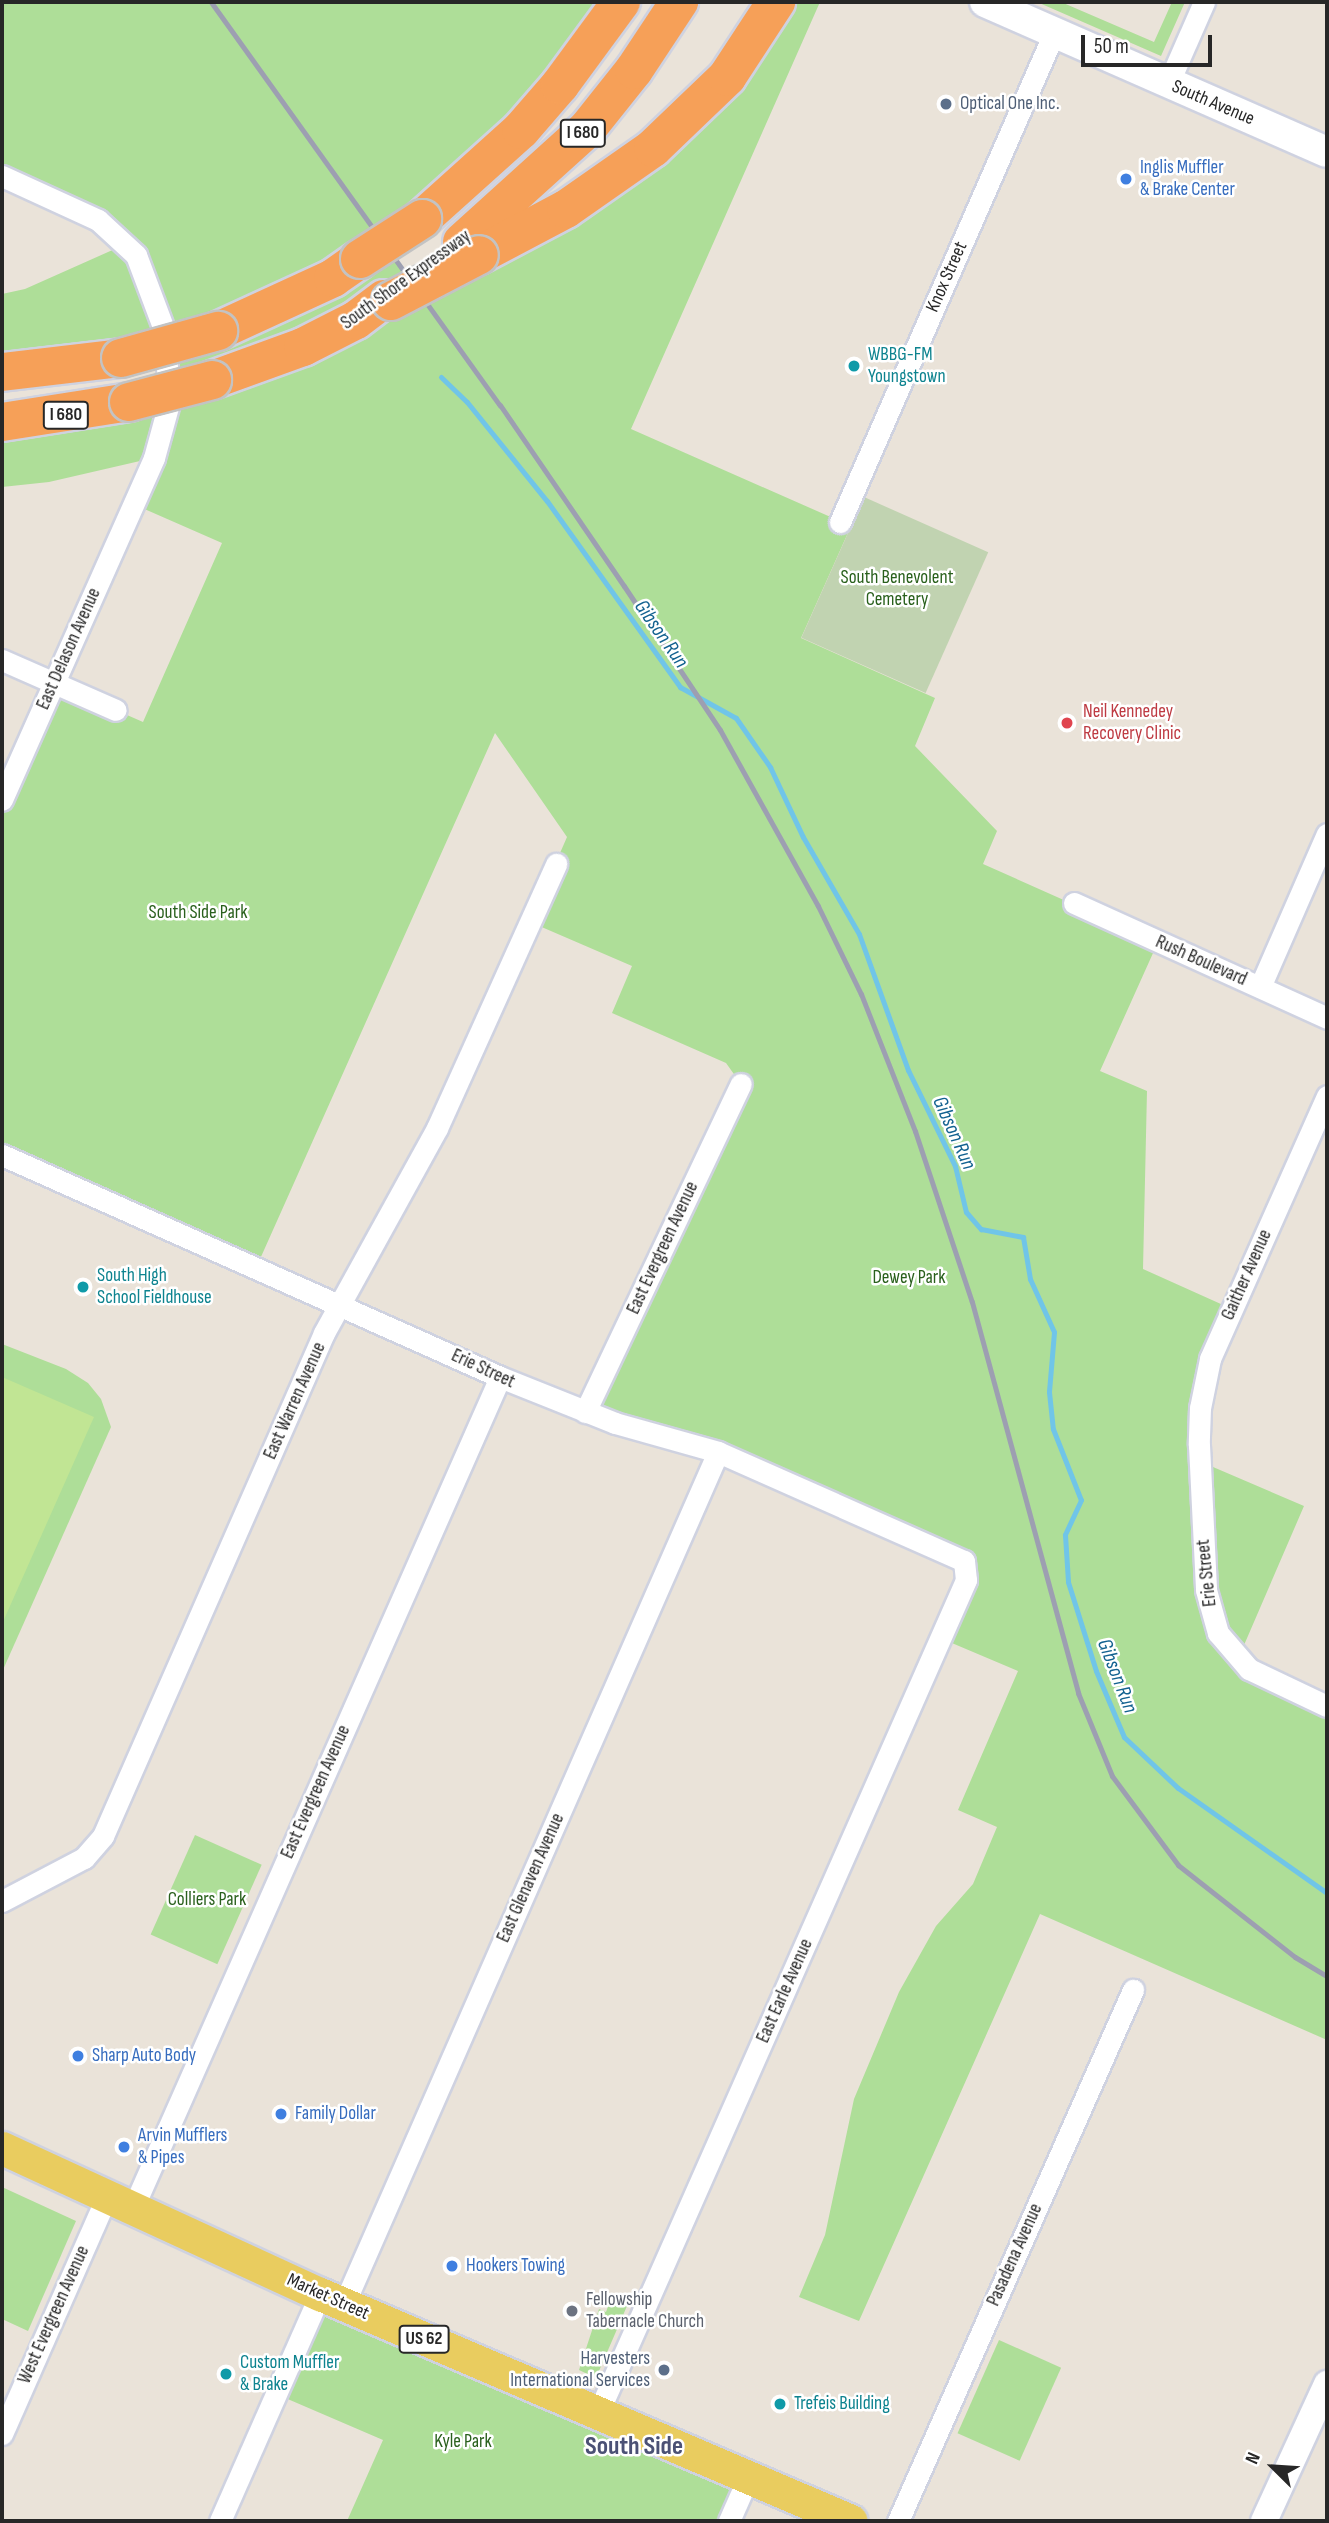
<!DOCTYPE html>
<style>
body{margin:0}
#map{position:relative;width:1329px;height:2523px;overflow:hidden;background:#eae3d9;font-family:"Sofia Sans Condensed",sans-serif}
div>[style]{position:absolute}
.green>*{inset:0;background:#aede98;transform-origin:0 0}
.cemetery>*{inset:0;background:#c1d3b1;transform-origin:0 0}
.pitch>*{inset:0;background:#c1e594}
.stream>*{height:5px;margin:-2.5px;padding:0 2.5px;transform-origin:2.5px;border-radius:2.5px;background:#70c5e8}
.roads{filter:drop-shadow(2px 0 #cfd2e0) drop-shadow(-2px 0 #cfd2e0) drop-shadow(0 2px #cfd2e0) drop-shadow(0 -2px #cfd2e0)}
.minor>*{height:21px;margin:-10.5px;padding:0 10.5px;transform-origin:10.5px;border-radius:10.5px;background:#fff}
.tertiary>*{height:26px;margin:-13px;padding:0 13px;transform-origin:13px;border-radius:13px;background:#fff}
.secondary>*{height:30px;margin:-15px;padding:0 15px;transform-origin:15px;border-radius:15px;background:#fff}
.primary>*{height:33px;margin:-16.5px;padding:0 16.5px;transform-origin:16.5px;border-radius:16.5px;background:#e9cc5f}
.motorway>*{height:38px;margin:-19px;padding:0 19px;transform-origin:19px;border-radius:19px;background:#f6a058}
.rail>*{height:5px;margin:-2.5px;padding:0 2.5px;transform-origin:2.5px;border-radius:2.5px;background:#9d9fb1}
.bridges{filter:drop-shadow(2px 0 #c3c3c3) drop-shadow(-2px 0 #c3c3c3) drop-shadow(0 2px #c3c3c3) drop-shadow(0 -2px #c3c3c3)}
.motorway-bridge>*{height:38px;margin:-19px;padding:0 19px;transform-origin:19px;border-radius:19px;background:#f6a058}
.dots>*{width:19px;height:19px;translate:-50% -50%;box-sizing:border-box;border:4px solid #fff;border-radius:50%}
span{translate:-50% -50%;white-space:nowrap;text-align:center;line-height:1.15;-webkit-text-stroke:5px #fff;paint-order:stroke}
.shield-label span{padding:2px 5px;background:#fff;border:2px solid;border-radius:5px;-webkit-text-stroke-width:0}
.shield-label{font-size:18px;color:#272727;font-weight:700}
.street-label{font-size:19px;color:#272727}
.service-label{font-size:19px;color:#4e5e75}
.left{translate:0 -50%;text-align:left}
.right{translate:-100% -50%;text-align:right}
.shop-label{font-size:19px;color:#366cbe}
.culture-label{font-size:19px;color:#0d838f}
.park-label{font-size:19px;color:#29601c}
.health-label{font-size:19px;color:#be3a42}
.worship-label{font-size:19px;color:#5b616d}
.water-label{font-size:21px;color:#136290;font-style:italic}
.district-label{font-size:26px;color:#4b5175;font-weight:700}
.frame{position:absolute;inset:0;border:4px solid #272727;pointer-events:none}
.north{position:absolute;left:1238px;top:2432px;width:70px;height:70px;-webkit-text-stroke:5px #fff;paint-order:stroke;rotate:294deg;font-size:19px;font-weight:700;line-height:28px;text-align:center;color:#272727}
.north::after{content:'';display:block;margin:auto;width:24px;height:32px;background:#272727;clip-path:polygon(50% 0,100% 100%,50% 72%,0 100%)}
.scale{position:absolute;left:1081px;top:35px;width:131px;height:32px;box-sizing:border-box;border:4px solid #272727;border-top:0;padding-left:9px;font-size:21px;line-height:24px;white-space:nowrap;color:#272727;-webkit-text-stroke:5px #fff;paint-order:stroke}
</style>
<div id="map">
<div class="green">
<i style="clip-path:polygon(2px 2px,621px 2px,384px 243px,417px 289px,566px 209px,776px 2px,820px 2px,631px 429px,851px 526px,801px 638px,935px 698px,915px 746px,997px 831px,983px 864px,1158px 942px,1100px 1071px,1147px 1091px,1143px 1269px,1232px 1309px,1216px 1344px,1199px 1461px,1304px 1506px,1238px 1659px,1327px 1706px,1327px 2040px,1040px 1914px,859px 2321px,799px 2297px,825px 2235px,854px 2099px,899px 1992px,936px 1926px,973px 1884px,997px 1827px,958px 1810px,1018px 1671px,940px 1638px,967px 1568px,718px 1452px,585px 1412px,741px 1084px,726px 1063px,612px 1013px,632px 966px,530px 922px,567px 837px,495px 733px,256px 1268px,2px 1155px,2px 800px,54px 683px,143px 722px,222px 543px,133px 504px,153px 458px,49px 482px,2px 487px,2px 422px,167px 392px,165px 345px,2px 372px,2px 294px,25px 289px,126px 244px,2px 176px)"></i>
<i style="clip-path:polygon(1037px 2px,1061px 2px,1154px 42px,1172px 2px,1185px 2px,1161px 56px)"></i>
<i style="clip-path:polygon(2px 1344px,66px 1369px,88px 1383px,101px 1399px,111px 1427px,2px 1672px)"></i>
<i style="left:195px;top:1835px;width:73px;height:109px;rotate:24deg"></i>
<i style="clip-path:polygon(2px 2187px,76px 2221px,28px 2331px,2px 2319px)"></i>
<i style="clip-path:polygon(320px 2294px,748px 2478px,729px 2521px,347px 2521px,383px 2440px,276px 2394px)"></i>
<i style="clip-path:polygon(611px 2298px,627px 2306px,596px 2378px,579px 2370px,599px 2309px,606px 2312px)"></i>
<i style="left:999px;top:2340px;width:68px;height:102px;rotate:24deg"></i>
</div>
<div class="cemetery">
<i style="left:864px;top:497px;width:136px;height:154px;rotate:24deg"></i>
</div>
<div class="pitch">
<i style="clip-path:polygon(2px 1377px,94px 1417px,2px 1624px)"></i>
</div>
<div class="stream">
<i style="left:441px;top:377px;width:36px;rotate:44deg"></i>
<i style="left:467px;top:402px;width:127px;rotate:51.1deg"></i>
<i style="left:547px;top:501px;width:229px;rotate:54.4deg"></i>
<i style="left:680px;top:687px;width:64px;rotate:29deg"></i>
<i style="left:736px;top:718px;width:60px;rotate:55.2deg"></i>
<i style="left:770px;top:767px;width:77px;rotate:64.8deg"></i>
<i style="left:803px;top:837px;width:112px;rotate:60deg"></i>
<i style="left:859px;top:934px;width:145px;rotate:70.2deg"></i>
<i style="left:908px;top:1070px;width:107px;rotate:63.9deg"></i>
<i style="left:955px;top:1166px;width:47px;rotate:76.6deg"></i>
<i style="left:966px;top:1212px;width:23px;rotate:49deg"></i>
<i style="left:981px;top:1229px;width:43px;rotate:10.8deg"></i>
<i style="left:1023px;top:1237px;width:43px;rotate:80.5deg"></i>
<i style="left:1030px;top:1279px;width:58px;rotate:65.6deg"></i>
<i style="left:1054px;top:1332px;width:60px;rotate:94.8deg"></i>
<i style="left:1049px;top:1392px;width:37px;rotate:84deg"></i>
<i style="left:1053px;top:1429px;width:76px;rotate:68.5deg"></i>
<i style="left:1081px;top:1500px;width:38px;rotate:115deg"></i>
<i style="left:1065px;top:1535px;width:47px;rotate:86.3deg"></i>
<i style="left:1068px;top:1582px;width:93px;rotate:72.5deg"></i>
<i style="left:1096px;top:1671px;width:72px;rotate:67deg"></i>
<i style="left:1124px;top:1737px;width:74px;rotate:43.4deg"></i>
<i style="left:1178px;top:1788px;width:182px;rotate:35.2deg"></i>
</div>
<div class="roads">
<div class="minor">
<i style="left:1168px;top:84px;width:90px;rotate:-66.3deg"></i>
<i style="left:2px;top:176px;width:106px;rotate:24.6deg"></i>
<i style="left:98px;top:220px;width:52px;rotate:42.6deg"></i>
<i style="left:136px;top:255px;width:82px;rotate:69.4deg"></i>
<i style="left:165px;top:332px;width:71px;rotate:86.8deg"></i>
<i style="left:169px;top:403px;width:57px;rotate:105.3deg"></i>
<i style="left:154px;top:458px;width:374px;rotate:114deg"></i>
<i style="left:840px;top:522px;width:534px;rotate:-66.36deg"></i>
<i style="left:2px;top:660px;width:124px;rotate:23.7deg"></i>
<i style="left:1074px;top:903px;width:278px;rotate:24.4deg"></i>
<i style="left:1260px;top:987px;width:167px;rotate:-66.4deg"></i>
<i style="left:1327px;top:1096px;width:288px;rotate:114deg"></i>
<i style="left:1210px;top:1359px;width:50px;rotate:101.5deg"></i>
<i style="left:1200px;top:1408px;width:37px;rotate:92deg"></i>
<i style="left:1199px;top:1445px;width:145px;rotate:87.2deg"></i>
<i style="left:1206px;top:1590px;width:45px;rotate:74.4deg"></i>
<i style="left:1218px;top:1633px;width:48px;rotate:49.3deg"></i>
<i style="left:1249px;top:1669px;width:86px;rotate:25.4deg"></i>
<i style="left:2px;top:1155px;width:545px;rotate:24.03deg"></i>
<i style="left:500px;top:1377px;width:124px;rotate:21.8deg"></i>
<i style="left:615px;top:1423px;width:107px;rotate:15.7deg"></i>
<i style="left:718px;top:1452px;width:269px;rotate:23.9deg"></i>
<i style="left:964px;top:1561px;width:19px;rotate:84deg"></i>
<i style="left:966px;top:1580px;width:911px;rotate:113.83deg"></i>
<i style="left:585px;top:1412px;width:363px;rotate:-64.6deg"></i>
<i style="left:2px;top:1901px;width:93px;rotate:-27.7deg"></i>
<i style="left:84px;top:1858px;width:29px;rotate:-49deg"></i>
<i style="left:103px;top:1836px;width:549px;rotate:-66.28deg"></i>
<i style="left:324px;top:1333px;width:234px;rotate:-61.1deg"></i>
<i style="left:437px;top:1128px;width:290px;rotate:-65.7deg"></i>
<i style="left:133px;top:2208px;width:908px;rotate:-66.17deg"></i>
<i style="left:344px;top:2304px;width:930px;rotate:-66.3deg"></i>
<i style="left:2px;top:2434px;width:260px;rotate:-66.2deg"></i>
<i style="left:220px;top:2521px;width:248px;rotate:-66.2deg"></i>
<i style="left:729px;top:2521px;width:47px;rotate:-66.2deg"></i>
<i style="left:898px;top:2521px;width:581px;rotate:-66.13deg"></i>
</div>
<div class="tertiary">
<i style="left:1264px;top:2521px;width:151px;rotate:-65.3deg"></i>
</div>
<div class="secondary">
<i style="left:985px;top:2px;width:373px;rotate:23.7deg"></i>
</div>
<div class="primary">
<i style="left:2px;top:2148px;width:350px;rotate:24.7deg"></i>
<i style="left:320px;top:2294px;width:577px;rotate:23.15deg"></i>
</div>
<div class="motorway">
<i style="left:422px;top:219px;width:133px;rotate:-42deg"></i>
<i style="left:521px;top:130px;width:60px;rotate:-49.1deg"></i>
<i style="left:560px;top:85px;width:103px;rotate:-53.7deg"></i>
<i style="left:462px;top:242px;width:169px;rotate:-42.1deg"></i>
<i style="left:587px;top:129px;width:75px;rotate:-51.5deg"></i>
<i style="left:634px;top:70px;width:82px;rotate:-56.5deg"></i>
<i style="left:479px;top:255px;width:98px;rotate:-27.9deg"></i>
<i style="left:566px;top:209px;width:106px;rotate:-35deg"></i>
<i style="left:653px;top:148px;width:103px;rotate:-43.8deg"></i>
<i style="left:727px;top:77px;width:90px;rotate:-56.8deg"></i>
<i style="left:218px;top:331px;width:127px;rotate:-24.7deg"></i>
<i style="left:333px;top:278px;width:33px;rotate:-35deg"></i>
<i style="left:2px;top:372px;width:120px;rotate:-6.7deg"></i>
<i style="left:212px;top:380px;width:97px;rotate:-19.9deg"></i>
<i style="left:303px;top:347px;width:59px;rotate:-27deg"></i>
<i style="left:356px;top:320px;width:35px;rotate:-37deg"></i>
<i style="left:2px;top:422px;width:129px;rotate:-8.9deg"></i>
</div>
</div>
<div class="rail">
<i style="left:211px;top:2px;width:496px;rotate:54.4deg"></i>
<i style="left:500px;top:405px;width:219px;rotate:55.6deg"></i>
<i style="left:624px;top:586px;width:173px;rotate:56.3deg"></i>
<i style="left:720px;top:730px;width:201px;rotate:60.9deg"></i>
<i style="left:818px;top:906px;width:98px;rotate:64deg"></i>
<i style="left:861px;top:994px;width:147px;rotate:68.5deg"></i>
<i style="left:915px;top:1131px;width:180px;rotate:71.6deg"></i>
<i style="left:972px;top:1302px;width:405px;rotate:74.8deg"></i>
<i style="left:1078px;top:1693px;width:90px;rotate:67.7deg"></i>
<i style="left:1112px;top:1776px;width:111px;rotate:53.4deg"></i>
<i style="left:1178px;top:1865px;width:149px;rotate:38.2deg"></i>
<i style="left:1295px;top:1957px;width:37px;rotate:31deg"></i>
</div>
<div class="bridges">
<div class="motorway-bridge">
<i style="left:360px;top:259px;width:74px;rotate:-32.8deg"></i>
<i style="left:391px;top:301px;width:99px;rotate:-27.6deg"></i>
<i style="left:121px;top:358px;width:101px;rotate:-15.6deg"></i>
<i style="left:129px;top:402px;width:86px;rotate:-14.8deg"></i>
</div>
</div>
<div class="dots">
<i style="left:946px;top:104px;background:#5c6f8a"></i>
<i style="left:1126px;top:179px;background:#3f7fe0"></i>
<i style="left:854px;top:366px;background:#0f9aa8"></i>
<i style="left:1067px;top:723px;background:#e0444e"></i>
<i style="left:83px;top:1287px;background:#0f9aa8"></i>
<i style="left:78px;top:2056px;background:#3f7fe0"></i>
<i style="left:281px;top:2114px;background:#3f7fe0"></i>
<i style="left:124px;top:2147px;background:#3f7fe0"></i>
<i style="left:452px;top:2266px;background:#3f7fe0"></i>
<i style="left:572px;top:2311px;background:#6b7280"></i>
<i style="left:664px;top:2370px;background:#5c6f8a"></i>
<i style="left:226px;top:2374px;background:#0f9aa8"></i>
<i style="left:780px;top:2404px;background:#0f9aa8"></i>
</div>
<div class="shield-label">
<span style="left:583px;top:133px">I 680</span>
<span style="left:66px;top:415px">I 680</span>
<span style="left:424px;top:2339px">US 62</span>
</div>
<div class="street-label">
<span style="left:1213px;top:103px;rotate:23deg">South Avenue</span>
<span style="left:947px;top:277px;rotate:-66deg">Knox Street</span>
<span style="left:406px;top:280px;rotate:-36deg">South Shore Expressway</span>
<span style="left:69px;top:649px;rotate:-66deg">East Delason Avenue</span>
<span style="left:1201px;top:961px;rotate:24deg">Rush Boulevard</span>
<span style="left:663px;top:1248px;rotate:-65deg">East Evergreen Avenue</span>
<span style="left:1247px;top:1275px;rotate:-66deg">Gaither Avenue</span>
<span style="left:483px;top:1369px;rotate:25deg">Erie Street</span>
<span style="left:295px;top:1401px;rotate:-66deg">East Warren Avenue</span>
<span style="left:1207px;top:1573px;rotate:-96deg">Erie Street</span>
<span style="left:316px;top:1792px;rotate:-66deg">East Evergreen Avenue</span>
<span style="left:531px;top:1878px;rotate:-66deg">East Glenaven Avenue</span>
<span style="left:785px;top:1991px;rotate:-66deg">East Earle Avenue</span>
<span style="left:1015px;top:2255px;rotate:-66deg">Pasadena Avenue</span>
<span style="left:328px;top:2297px;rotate:24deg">Market Street</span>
<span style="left:54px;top:2315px;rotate:-66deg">West Evergreen Avenue</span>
</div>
<div class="service-label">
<span class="left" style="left:960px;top:104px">Optical One Inc.</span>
<span class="right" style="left:650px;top:2370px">Harvesters<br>International Services</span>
</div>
<div class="shop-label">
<span class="left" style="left:1140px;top:179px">Inglis Muffler<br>&amp; Brake Center</span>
<span class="left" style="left:92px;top:2056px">Sharp Auto Body</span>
<span class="left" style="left:295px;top:2114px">Family Dollar</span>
<span class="left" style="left:138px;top:2147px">Arvin Mufflers<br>&amp; Pipes</span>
<span class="left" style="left:466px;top:2266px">Hookers Towing</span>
</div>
<div class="culture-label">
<span class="left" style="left:868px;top:366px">WBBG-FM<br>Youngstown</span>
<span class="left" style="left:97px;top:1287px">South High<br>School Fieldhouse</span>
<span class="left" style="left:240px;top:2374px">Custom Muffler<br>&amp; Brake</span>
<span class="left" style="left:794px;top:2404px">Trefeis Building</span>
</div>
<div class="park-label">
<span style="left:897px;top:589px">South Benevolent<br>Cemetery</span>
<span style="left:198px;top:913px">South Side Park</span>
<span style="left:909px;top:1278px">Dewey Park</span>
<span style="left:207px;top:1900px">Colliers Park</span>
<span style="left:463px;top:2442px">Kyle Park</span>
</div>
<div class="health-label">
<span class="left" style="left:1083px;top:723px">Neil Kennedey<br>Recovery Clinic</span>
</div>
<div class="worship-label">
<span class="left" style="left:586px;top:2311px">Fellowship<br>Tabernacle Church</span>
</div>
<div class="water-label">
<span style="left:661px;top:634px;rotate:55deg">Gibson Run</span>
<span style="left:954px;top:1133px;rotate:66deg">Gibson Run</span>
<span style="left:1117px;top:1676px;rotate:69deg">Gibson Run</span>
</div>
<div class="district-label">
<span style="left:634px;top:2447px">South Side</span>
</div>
<div class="frame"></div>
<div class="north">N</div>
<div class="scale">50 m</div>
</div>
